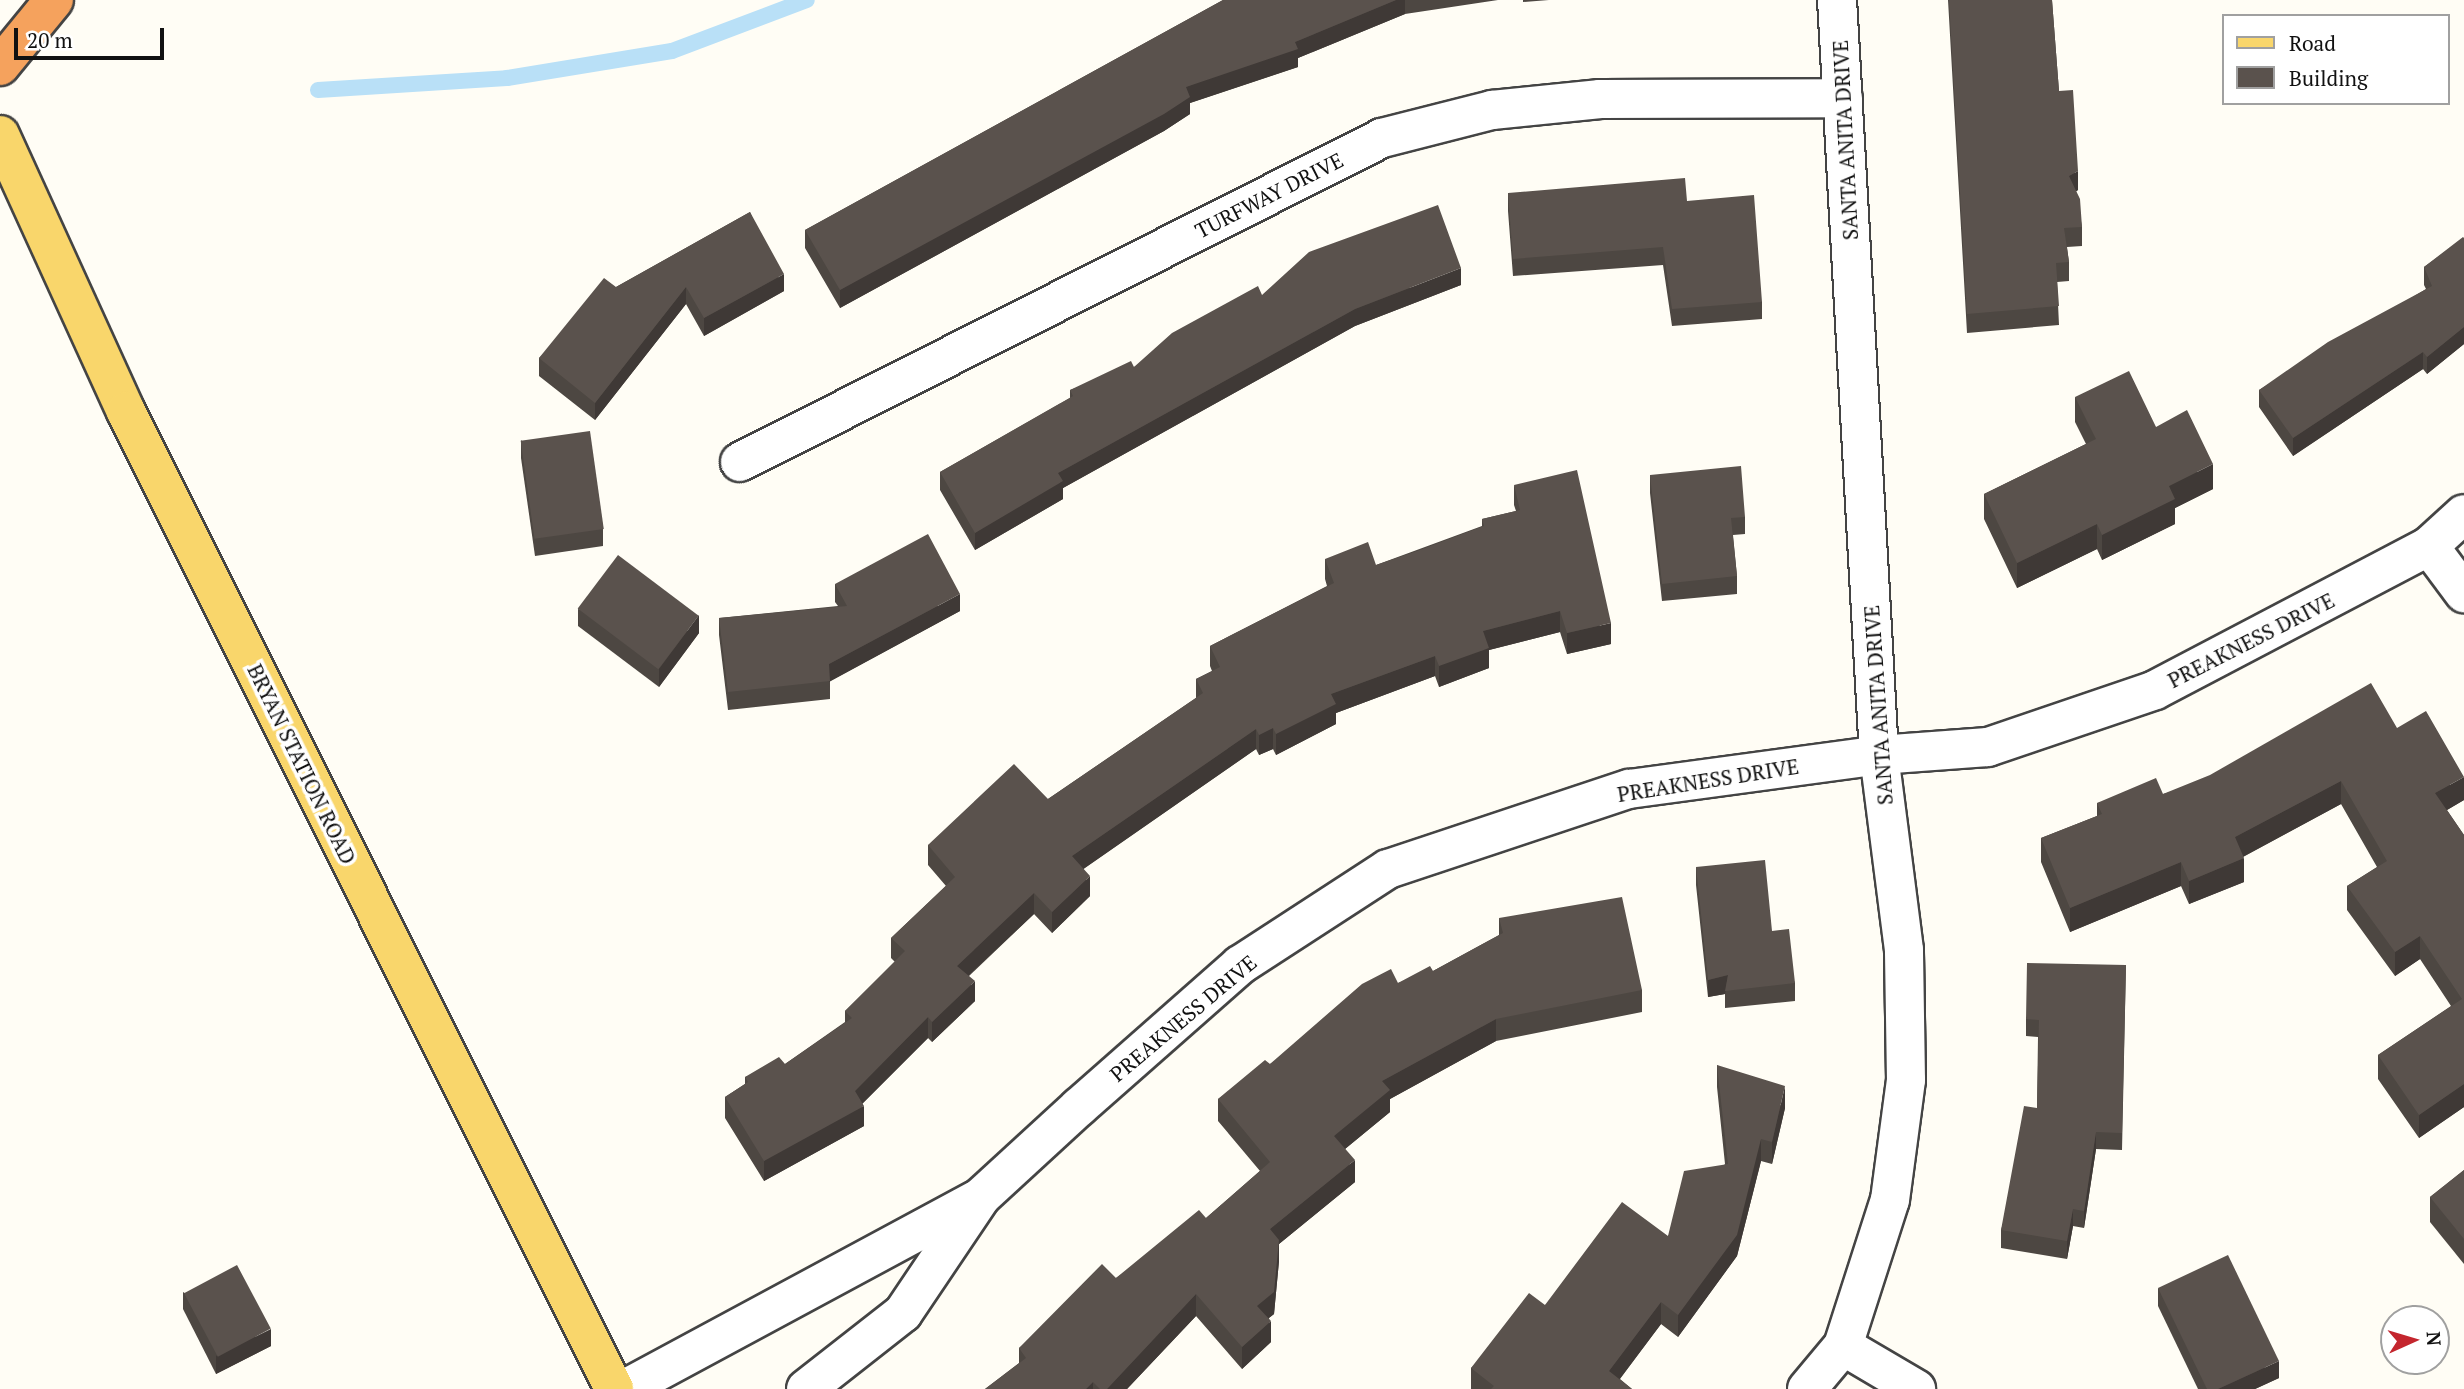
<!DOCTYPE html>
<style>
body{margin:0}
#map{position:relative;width:2464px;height:1389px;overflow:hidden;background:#fffdf5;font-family:"PT Serif",serif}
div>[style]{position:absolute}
.stream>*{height:16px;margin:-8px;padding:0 8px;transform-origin:8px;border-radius:8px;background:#b9e0f7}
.roads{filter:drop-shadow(2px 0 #444) drop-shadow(-2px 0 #444) drop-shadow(0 2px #444) drop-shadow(0 -2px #444)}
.minor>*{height:38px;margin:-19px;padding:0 19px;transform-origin:19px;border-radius:19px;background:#fff}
.major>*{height:38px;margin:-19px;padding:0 19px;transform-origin:19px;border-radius:19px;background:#f9d66b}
.highway>*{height:38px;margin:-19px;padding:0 19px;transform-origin:19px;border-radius:19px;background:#f5a25d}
.wall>*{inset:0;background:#4d4742}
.shaded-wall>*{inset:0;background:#3f3936}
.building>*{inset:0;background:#5a524d;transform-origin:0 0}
span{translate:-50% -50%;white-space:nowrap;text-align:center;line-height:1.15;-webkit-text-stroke:7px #fff;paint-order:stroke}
.street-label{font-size:21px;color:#111}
.legend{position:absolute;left:2222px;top:14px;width:228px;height:91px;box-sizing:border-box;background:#fff;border:2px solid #a0a0a0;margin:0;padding:9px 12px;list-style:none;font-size:21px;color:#111}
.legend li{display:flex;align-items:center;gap:14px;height:35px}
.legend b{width:35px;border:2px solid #a0a0a0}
.north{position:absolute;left:2380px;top:1305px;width:70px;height:70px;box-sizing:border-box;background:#fff;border:2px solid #a0a0a0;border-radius:50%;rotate:86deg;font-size:19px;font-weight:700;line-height:28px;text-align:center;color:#111}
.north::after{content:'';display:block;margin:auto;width:24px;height:32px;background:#c4262e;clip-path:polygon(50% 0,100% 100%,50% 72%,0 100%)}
.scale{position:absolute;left:14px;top:28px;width:150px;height:32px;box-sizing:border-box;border:4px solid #111;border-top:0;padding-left:9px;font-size:21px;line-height:24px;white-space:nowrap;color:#111;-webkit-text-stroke:5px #fff;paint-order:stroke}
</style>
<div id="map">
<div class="stream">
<i style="left:318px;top:90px;width:189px;rotate:-3.6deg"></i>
<i style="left:507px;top:78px;width:167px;rotate:-9.3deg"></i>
<i style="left:672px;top:51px;width:144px;rotate:-20.7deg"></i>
</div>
<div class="roads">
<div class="minor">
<i style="left:740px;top:462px;width:719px;rotate:-26.78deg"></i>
<i style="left:1382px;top:138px;width:114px;rotate:-14.3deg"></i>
<i style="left:1492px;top:110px;width:109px;rotate:-5.8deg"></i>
<i style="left:1600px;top:99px;width:243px;rotate:-0.2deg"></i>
<i style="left:2429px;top:546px;width:59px;rotate:53.3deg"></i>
<i style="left:1843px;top:1346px;width:85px;rotate:30.5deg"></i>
<i style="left:625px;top:1389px;width:399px;rotate:-28.3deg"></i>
<i style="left:806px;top:1389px;width:123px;rotate:-38.1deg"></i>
<i style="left:903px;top:1313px;width:140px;rotate:-56.1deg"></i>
<i style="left:981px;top:1197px;width:133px;rotate:-42.6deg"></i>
<i style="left:1079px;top:1107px;width:215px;rotate:-41.4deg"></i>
<i style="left:1240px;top:965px;width:176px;rotate:-33deg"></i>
<i style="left:1388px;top:869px;width:254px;rotate:-18.4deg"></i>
<i style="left:1629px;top:789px;width:252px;rotate:-7.7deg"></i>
<i style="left:1879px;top:755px;width:109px;rotate:-4.2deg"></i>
<i style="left:1988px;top:747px;width:176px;rotate:-18.8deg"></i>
<i style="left:2155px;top:690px;width:310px;rotate:-27.7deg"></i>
<i style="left:2429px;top:546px;width:47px;rotate:-42.4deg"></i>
<i style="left:1807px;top:1389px;width:56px;rotate:-50.1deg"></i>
<i style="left:1843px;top:1346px;width:153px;rotate:-72.2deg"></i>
<i style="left:1890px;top:1200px;width:121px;rotate:-82.4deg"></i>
<i style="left:1906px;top:1080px;width:130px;rotate:-90.9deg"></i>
<i style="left:1904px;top:950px;width:197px;rotate:-97.3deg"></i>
<i style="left:1879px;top:755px;width:756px;rotate:-93.18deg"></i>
</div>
<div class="major">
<i style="left:0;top:135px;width:303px;rotate:65.5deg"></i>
<i style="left:126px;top:411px;width:1093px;rotate:63.48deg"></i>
</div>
<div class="highway">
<i style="left:0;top:66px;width:85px;rotate:-50.7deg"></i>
</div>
</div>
<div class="wall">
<i style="clip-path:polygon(1223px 0,1498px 0,1405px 14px,1298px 58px,1298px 67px,1190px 103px,1190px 114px,1164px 131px,840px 308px,805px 248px,805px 230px)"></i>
<i style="clip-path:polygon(1523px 0,1549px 0,1523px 2px)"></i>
<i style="clip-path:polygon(1948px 0,2052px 0,2059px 91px,2078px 190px,2076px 191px,2082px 227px,2082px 246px,2067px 247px,2069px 262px,2069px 281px,2057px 282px,2059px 325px,1967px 333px)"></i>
<i style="clip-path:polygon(1508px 193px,1687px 201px,1762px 302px,1762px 319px,1672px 326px,1663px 265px,1513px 276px,1508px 211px)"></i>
<i style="clip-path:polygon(750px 212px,784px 291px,704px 336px,686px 304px,595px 420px,539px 376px,539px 358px,616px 287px)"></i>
<i style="clip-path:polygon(2464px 238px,2464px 344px,2427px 374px,2423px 369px,2293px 456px,2259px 407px,2259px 390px,2426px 289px,2424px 285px,2424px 267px)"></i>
<i style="clip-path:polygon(1461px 285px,1355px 326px,1063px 488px,1063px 499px,975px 550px,940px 490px,940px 472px,1070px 398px,1070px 390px,1134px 367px,1262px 295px)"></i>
<i style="clip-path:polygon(2075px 397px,2156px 427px,2213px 489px,2175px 508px,2175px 524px,2102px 560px,2097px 549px,2017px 588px,1984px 519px,1984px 494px,2086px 444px,2075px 422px)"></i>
<i style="clip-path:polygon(521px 440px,603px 529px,603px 546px,535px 556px,521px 458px)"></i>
<i style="clip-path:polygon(1650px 475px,1745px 517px,1745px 534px,1733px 535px,1737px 576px,1737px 594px,1662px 601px,1650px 493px)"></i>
<i style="clip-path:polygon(1514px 485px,1611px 644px,1567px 654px,1560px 632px,1489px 650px,1489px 668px,1439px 687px,1435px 676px,1336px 713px,1336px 724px,1276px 755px,1273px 749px,1259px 755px,1256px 749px,1083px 869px,1090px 896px,1052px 933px,1034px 914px,969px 976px,975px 1001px,932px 1042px,928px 1038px,862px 1104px,864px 1126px,764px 1181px,725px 1118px,725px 1097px,745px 1084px,745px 1077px,785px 1064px,845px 1022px,845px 1011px,895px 962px,891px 958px,891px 938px,946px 886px,928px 865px,928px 845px,1048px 799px,1196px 698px,1196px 679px,1212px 671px,1210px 666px,1210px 646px,1327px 586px,1325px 579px,1325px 559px,1376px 565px,1482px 526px,1482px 519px,1516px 511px,1514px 505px)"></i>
<i style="clip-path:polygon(835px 584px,960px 611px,830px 681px,830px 699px,728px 710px,719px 635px,719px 618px,838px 606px,835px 602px)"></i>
<i style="clip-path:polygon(578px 609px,699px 633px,659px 687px,578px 626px)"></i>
<i style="clip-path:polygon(2397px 728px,2464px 800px,2447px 810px,2464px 835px,2464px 1107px,2419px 1138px,2378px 1079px,2378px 1055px,2451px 1006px,2420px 959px,2395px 976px,2347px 910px,2347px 886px,2377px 867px,2341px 804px,2243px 857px,2244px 882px,2189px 904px,2181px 886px,2070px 932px,2041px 862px,2041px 838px,2097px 816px,2097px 803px,2163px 794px)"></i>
<i style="clip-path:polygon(1696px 867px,1772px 931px,1795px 983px,1795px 1001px,1725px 1008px,1725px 994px,1708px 997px,1696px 885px)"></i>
<i style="clip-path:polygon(1499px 918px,1642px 990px,1642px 1012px,1496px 1041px,1390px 1099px,1390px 1112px,1345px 1149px,1355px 1182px,1279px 1244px,1279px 1261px,1274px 1314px,1269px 1318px,1271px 1342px,1242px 1369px,1196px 1316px,1127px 1389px,985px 1389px,1019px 1363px,1019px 1348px,1116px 1278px,1206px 1218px,1260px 1171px,1218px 1121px,1218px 1099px,1270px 1064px,1398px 983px,1433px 971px,1499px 935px)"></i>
<i style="clip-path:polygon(2126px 965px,2122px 1150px,2096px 1149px,2084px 1228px,2073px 1226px,2067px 1259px,2001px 1248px,2001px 1230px,2037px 1108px,2038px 1037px,2026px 1036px,2026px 1019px)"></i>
<i style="clip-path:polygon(1717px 1065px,1785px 1108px,1772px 1164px,1761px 1161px,1737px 1256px,1678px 1337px,1661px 1324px,1620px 1379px,1632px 1389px,1471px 1389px,1471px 1368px,1545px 1305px,1668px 1236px,1725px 1164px,1717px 1087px)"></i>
<i style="clip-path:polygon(2464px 1170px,2464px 1264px,2430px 1222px,2430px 1197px)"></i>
<i style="clip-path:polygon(2158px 1288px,2279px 1378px,2255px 1389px,2198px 1389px,2158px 1306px)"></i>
<i style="clip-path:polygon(183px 1292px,271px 1346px,216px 1374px,183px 1309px)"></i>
</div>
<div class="shaded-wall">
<i style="clip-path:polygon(1396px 0,1405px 0,1405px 14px,1298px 58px,1298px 67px,1190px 103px,1190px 114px,1164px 131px,840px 308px,840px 290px,1186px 87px)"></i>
<i style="clip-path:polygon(2078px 171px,2078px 190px,2069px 196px,2069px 176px)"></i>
<i style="clip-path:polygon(1461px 268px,1461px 285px,1355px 326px,1063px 488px,1063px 499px,975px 550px,975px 533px,1058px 473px,1355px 309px)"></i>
<i style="clip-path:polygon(784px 274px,784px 291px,704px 336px,704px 318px)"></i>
<i style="clip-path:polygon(686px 287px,686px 304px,595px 420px,595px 403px)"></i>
<i style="clip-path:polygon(2464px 327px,2464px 344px,2427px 374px,2427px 357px)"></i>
<i style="clip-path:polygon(2423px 352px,2423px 369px,2293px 456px,2293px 438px)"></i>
<i style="clip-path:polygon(2213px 464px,2213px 489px,2175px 508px,2175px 524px,2102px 560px,2102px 535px,2169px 486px)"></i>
<i style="clip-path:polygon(2097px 524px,2097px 549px,2017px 588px,2017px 563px)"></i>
<i style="clip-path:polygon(960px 594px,960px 611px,829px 682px,829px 664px)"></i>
<i style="clip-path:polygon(1560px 611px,1560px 632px,1489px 650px,1489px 668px,1439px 687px,1439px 666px,1483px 631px)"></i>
<i style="clip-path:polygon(699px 615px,699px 633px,659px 687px,659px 669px)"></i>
<i style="clip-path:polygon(1611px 623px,1611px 644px,1567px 654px,1567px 633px)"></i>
<i style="clip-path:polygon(1435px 656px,1435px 676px,1336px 713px,1336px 724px,1276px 755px,1276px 734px,1331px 694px)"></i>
<i style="clip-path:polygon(1273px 728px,1273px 749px,1259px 755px,1259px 735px)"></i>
<i style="clip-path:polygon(1256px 729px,1256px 749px,1072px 877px,1072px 856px)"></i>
<i style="clip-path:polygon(2464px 777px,2464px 800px,2435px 817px,2435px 793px)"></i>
<i style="clip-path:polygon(2341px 781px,2341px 804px,2235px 861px,2235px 837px)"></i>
<i style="clip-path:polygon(2244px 858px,2244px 882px,2189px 904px,2189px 881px)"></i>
<i style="clip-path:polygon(2181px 862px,2181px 886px,2070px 932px,2070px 908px)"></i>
<i style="clip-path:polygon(1090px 876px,1090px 896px,1052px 933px,1052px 912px)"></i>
<i style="clip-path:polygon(1034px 893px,1034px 914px,957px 986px,957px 966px)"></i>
<i style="clip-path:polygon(2420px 936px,2420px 959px,2395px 976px,2395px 952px)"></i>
<i style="clip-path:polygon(1728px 975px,1725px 994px,1708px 997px,1708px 980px)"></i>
<i style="clip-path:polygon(975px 981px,975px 1001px,932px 1042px,932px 1022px)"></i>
<i style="clip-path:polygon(928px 1017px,928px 1038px,856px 1110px,864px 1106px,864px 1126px,764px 1181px,764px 1161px,855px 1091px)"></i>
<i style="clip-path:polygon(1496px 1019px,1496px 1041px,1390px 1099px,1390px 1112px,1334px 1158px,1334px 1136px,1382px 1081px)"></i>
<i style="clip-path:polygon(2464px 1084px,2464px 1107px,2419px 1138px,2419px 1115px)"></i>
<i style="clip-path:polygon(1785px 1086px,1785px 1108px,1772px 1164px,1772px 1142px)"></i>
<i style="clip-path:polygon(2096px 1132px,2096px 1149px,2084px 1228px,2084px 1211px)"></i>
<i style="clip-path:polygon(1761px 1139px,1761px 1161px,1737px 1256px,1678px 1337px,1678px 1315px)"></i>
<i style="clip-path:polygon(1355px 1160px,1355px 1182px,1279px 1244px,1279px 1261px,1274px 1314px,1257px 1327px,1257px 1306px,1270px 1229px)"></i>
<i style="clip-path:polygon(2073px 1209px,2073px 1226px,2067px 1259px,2067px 1241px)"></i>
<i style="clip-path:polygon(1196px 1294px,1196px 1316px,1127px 1389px,1107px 1389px)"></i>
<i style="clip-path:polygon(1661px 1302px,1661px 1324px,1612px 1389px,1609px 1371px)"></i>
<i style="clip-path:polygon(1271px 1321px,1271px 1342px,1242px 1369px,1242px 1347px)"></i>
<i style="clip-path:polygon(271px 1329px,271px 1346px,216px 1374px,216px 1356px)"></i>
<i style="clip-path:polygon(2279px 1361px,2279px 1378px,2255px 1389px,2218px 1389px)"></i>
<i style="clip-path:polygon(1093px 1382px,1093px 1389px,1086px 1389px)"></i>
</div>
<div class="building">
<i style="clip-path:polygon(1223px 0,1396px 0,1295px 42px,1298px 49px,1186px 87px,1190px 97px,1164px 114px,840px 290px,805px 230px)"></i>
<i style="clip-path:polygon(1949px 0,2052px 0,2059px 91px,2073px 90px,2078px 171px,2069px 176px,2080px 199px,2082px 227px,2064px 228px,2069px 262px,2056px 263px,2059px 306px,1967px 314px)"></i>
<i style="clip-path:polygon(1685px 178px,1687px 201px,1754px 195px,1762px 302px,1672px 309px,1663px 247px,1513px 259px,1508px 193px)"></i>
<i style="clip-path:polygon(1438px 205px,1461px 268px,1355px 309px,1058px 473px,1063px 481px,975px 533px,940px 472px,1073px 396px,1070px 390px,1131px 361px,1134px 367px,1172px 333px,1258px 286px,1262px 295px,1309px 252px)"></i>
<i style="clip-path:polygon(750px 212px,784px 274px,704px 318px,686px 287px,595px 403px,539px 358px,604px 278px,616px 287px)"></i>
<i style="clip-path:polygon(2463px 237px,2464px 238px,2464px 327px,2427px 357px,2423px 352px,2293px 438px,2259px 390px,2328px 342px,2432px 286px,2424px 267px)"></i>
<i style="clip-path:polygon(2129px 371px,2156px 427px,2187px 410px,2213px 464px,2169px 486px,2175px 499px,2102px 535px,2097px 524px,2017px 563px,1984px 494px,2096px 439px,2075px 397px)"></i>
<i style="left:590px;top:431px;width:99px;height:70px;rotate:82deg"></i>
<i style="clip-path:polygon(1741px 466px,1745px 517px,1731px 518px,1737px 576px,1662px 584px,1650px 475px)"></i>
<i style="clip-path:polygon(1577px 470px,1611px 623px,1567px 633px,1560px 611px,1483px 631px,1489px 648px,1439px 666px,1435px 656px,1331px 694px,1336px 704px,1276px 734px,1273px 728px,1259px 735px,1256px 729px,1072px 856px,1090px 876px,1052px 912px,1034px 893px,957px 966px,975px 981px,932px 1022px,928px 1017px,855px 1091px,864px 1106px,764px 1161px,725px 1097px,748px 1082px,745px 1077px,779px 1057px,785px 1064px,852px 1018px,845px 1011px,905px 951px,891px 938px,955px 877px,928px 845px,1014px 764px,1048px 799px,1203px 693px,1196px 679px,1220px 667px,1210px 646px,1334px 583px,1325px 559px,1368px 542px,1376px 565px,1417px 551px,1484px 526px,1482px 519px,1520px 510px,1514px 485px)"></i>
<i style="clip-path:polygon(928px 534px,960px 594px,829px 664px,830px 681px,728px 692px,719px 618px,847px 606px,835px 584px)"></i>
<i style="left:618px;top:555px;width:101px;height:67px;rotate:37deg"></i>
<i style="clip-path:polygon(2371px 683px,2397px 728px,2426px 711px,2464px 777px,2435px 793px,2464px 835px,2464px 1084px,2419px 1115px,2378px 1055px,2462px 999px,2420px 936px,2395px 952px,2347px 886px,2387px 861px,2341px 781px,2235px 837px,2244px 858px,2189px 881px,2181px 862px,2070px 908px,2041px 838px,2102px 814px,2097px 803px,2156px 778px,2163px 794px,2210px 775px)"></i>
<i style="clip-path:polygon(1765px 860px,1772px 931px,1789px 929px,1795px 983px,1725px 991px,1728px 975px,1708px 980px,1696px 867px)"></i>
<i style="clip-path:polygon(1622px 897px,1642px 990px,1496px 1019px,1382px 1081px,1390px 1090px,1334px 1136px,1355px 1160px,1270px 1229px,1279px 1240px,1274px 1292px,1257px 1306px,1271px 1321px,1242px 1347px,1196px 1294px,1107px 1389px,1100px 1389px,1093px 1382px,1086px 1389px,985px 1389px,1026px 1358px,1019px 1348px,1102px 1264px,1116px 1278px,1199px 1210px,1206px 1218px,1270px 1162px,1218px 1099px,1265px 1060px,1270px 1064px,1362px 984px,1391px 969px,1398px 983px,1430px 966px,1433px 971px,1503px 933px,1499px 918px)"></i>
<i style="clip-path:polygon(2027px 963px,2126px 965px,2122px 1133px,2096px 1132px,2084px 1211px,2073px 1209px,2067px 1241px,2001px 1230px,2024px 1106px,2037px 1108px,2039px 1020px,2026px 1019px)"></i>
<i style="clip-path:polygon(1717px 1065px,1785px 1086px,1772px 1142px,1761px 1139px,1737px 1235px,1678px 1315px,1661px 1302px,1609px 1371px,1632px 1389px,1491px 1389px,1494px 1386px,1471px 1368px,1529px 1293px,1545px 1305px,1622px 1202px,1668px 1236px,1684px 1171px,1728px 1164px)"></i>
<i style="clip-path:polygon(2464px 1170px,2464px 1239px,2430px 1197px)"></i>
<i style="clip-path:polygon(2228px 1255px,2279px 1361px,2218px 1389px,2207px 1389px,2158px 1288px)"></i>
<i style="left:237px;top:1265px;width:72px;height:60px;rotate:62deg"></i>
</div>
<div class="street-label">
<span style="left:1845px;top:140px;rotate:-93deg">SANTA ANITA DRIVE</span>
<span style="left:1269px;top:195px;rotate:-27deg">TURFWAY DRIVE</span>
<span style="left:2251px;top:640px;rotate:-27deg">PREAKNESS DRIVE</span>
<span style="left:1878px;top:705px;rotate:-94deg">SANTA ANITA DRIVE</span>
<span style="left:302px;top:764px;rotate:64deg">BRYAN STATION ROAD</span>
<span style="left:1708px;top:780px;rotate:-9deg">PREAKNESS DRIVE</span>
<span style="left:1183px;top:1018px;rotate:-40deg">PREAKNESS DRIVE</span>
</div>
<ul class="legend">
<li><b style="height:9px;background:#f9d66b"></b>Road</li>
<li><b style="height:19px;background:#5a524d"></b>Building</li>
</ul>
<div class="north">N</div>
<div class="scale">20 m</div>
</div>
